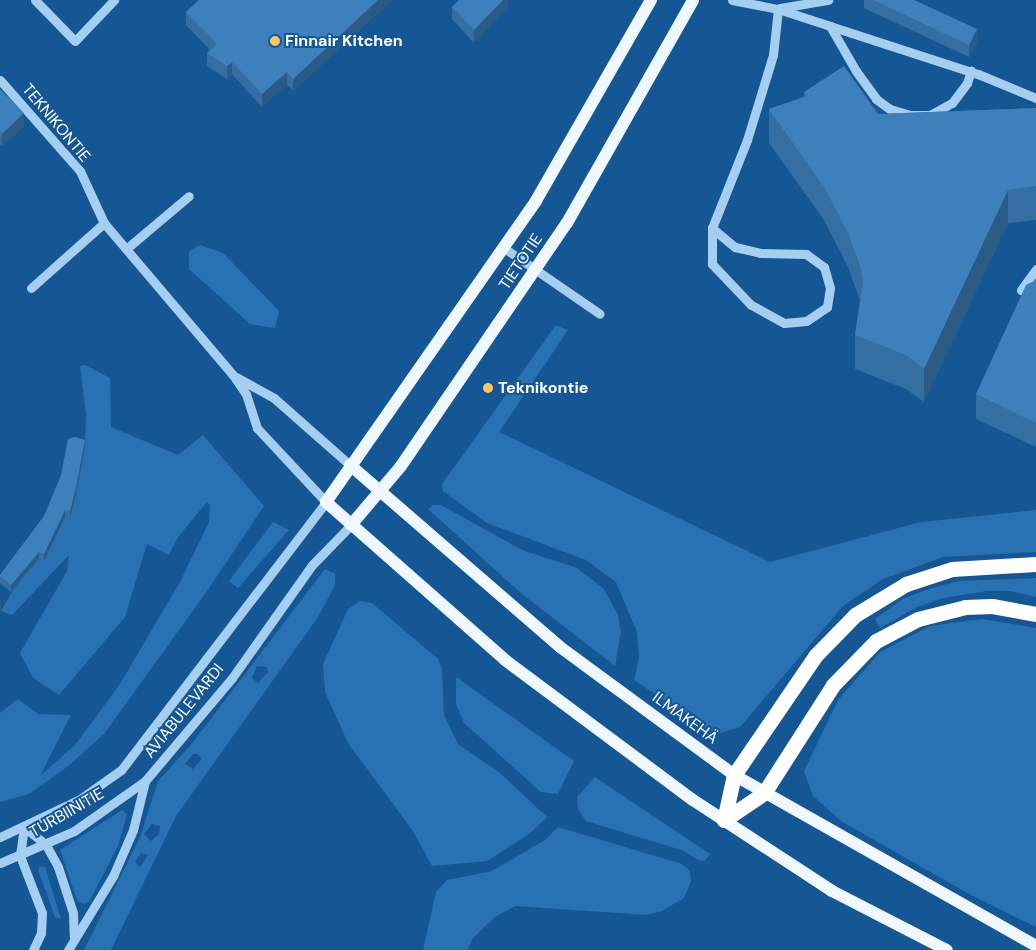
<!DOCTYPE html>
<meta charset="utf-8">
<style>
body{margin:0}
#map{position:relative;width:1036px;height:950px;overflow:hidden;background:#155794;font-family:"DM Sans",sans-serif}
div>[style]{position:absolute}
.green>*{inset:0;background:#2871b3}
.minor>*{height:9px;margin:-4.5px;padding:0 4.5px;transform-origin:4.5px;border-radius:4.5px;background:#a5cef1}
.major>*{height:12px;margin:-6px;padding:0 6px;transform-origin:6px;border-radius:6px;background:#eff7ff}
.highway>*{height:15px;margin:-7.5px;padding:0 7.5px;transform-origin:7.5px;border-radius:7.5px;background:#fff}
.wall>*{inset:0;background:#356ea2}
.shaded-wall>*{inset:0;background:#2b5a84}
.building>*{inset:0;background:#3e80bc}
.dots>*{width:14px;height:14px;translate:-50% -50%;box-sizing:border-box;border:2px solid #155794;border-radius:50%}
span{translate:-50% -50%;white-space:nowrap;text-align:center;line-height:1.15;-webkit-text-stroke:4px #155794;paint-order:stroke}
.poi-label{font-size:16px;color:#fff;font-weight:700}
.left{translate:0 -50%;text-align:left}
.street-label{font-size:16px;color:#fff}
</style>
<div id="map">
<div class="green">
<i style="clip-path:polygon(200px 245px,223px 253px,279px 311px,275px 328px,250px 324px,189px 269px,189px 252px)"></i>
<i style="clip-path:polygon(556px 325px,568px 330px,499px 432px,770px 562px,921px 522px,1036px 510px,1036px 552px,943px 557px,883px 579px,843px 606px,740px 727px,718px 734px,706px 728px,634px 680px,639px 657px,637px 632px,616px 582px,586px 560px,487px 523px,443px 491px,442px 484px)"></i>
<i style="clip-path:polygon(85px 365px,110px 378px,111px 427px,178px 455px,203px 435px,264px 506px,205px 594px,104px 734px,67px 767px,29px 794px,0 802px,0 713px,18px 699px,38px 714px,71px 715px,40px 776px,76px 744px,120px 684px,180px 582px,209px 522px,210px 505px,207px 502px,178px 537px,169px 555px,147px 544px,125px 617px,59px 695px,33px 678px,20px 653px,67px 571px,69px 555px,12px 615px,1px 611px,26px 567px,29px 570px,47px 549px,76px 490px,85px 447px,86px 414px,80px 366px)"></i>
<i style="clip-path:polygon(433px 505px,441px 505px,522px 550px,577px 568px,604px 589px,618px 615px,621px 632px,615px 666px,522px 594px,428px 509px)"></i>
<i style="clip-path:polygon(273px 522px,289px 530px,238px 588px,229px 581px)"></i>
<i style="clip-path:polygon(evenodd,325px 569px,335px 574px,335px 585px,318px 617px,176px 816px,111px 950px,84px 950px,140px 837px,158px 781px,190px 746px,325px 569px,257px 666px,267px 667px,268px 672px,258px 683px,252px 678px,257px 666px,325px 569px,193px 754px,198px 754px,202px 759px,193px 769px,185px 764px,193px 754px,325px 569px,152px 824px,160px 826px,159px 834px,151px 841px,144px 834px,152px 824px,325px 569px,141px 853px,148px 855px,140px 867px,135px 862px,141px 853px)"></i>
<i style="clip-path:polygon(1036px 578px,1036px 597px,1010px 591px,987px 591px,943px 598px,917px 607px,880px 628px,875px 619px,904px 598px,935px 587px,959px 581px)"></i>
<i style="clip-path:polygon(360px 601px,372px 603px,438px 659px,442px 669px,444px 715px,458px 744px,500px 773px,547px 817px,529px 834px,487px 861px,432px 866px,413px 831px,348px 743px,325px 692px,323px 664px,348px 609px)"></i>
<i style="clip-path:polygon(982px 619px,1036px 628px,1036px 927px,969px 894px,841px 821px,813px 796px,804px 771px,838px 700px,880px 652px,930px 626px)"></i>
<i style="clip-path:polygon(456px 677px,574px 761px,558px 794px,541px 792px,464px 723px,456px 704px)"></i>
<i style="clip-path:polygon(595px 777px,710px 854px,705px 861px,698px 860px,684px 851px,586px 821px,578px 809px,577px 797px)"></i>
<i style="clip-path:polygon(122px 810px,127px 814px,118px 846px,89px 902px,83px 904px,77px 900px,60px 850px)"></i>
<i style="clip-path:polygon(558px 827px,682px 864px,690px 871px,691px 881px,684px 898px,662px 911px,647px 915px,515px 906px,495px 917px,473px 938px,467px 950px,423px 950px,436px 892px,447px 880px,492px 871px,545px 840px)"></i>
<i style="clip-path:polygon(40px 866px,45px 867px,61px 919px,55px 917px,38px 870px)"></i>
</div>
<div class="minor">
<i style="left:35px;top:0;width:57px;rotate:45.7deg"></i>
<i style="left:75px;top:41px;width:57px;rotate:-46.4deg"></i>
<i style="left:732px;top:0;width:47px;rotate:11.1deg"></i>
<i style="left:778px;top:9px;width:55px;rotate:18.1deg"></i>
<i style="left:830px;top:26px;width:156px;rotate:18deg"></i>
<i style="left:978px;top:74px;width:63px;rotate:22.5deg"></i>
<i style="left:780px;top:8px;width:49px;rotate:-9.5deg"></i>
<i style="left:830px;top:26px;width:52px;rotate:60deg"></i>
<i style="left:856px;top:71px;width:34px;rotate:54deg"></i>
<i style="left:876px;top:99px;width:17px;rotate:36deg"></i>
<i style="left:890px;top:109px;width:21px;rotate:17deg"></i>
<i style="left:910px;top:115px;width:20px"></i>
<i style="left:930px;top:115px;width:25px;rotate:-29deg"></i>
<i style="left:952px;top:103px;width:25px;rotate:-53deg"></i>
<i style="left:967px;top:83px;width:13px;rotate:-72deg"></i>
<i style="left:0;top:80px;width:121px;rotate:48.7deg"></i>
<i style="left:80px;top:171px;width:57px;rotate:65.2deg"></i>
<i style="left:104px;top:223px;width:199px;rotate:49.7deg"></i>
<i style="left:233px;top:375px;width:23px;rotate:56deg"></i>
<i style="left:246px;top:394px;width:36px;rotate:72deg"></i>
<i style="left:257px;top:428px;width:101px;rotate:47deg"></i>
<i style="left:326px;top:502px;width:337px;rotate:127.4deg"></i>
<i style="left:121px;top:770px;width:50px;rotate:144.7deg"></i>
<i style="left:80px;top:799px;width:89px;rotate:154.6deg"></i>
<i style="left:712px;top:228px;width:30px;rotate:40deg"></i>
<i style="left:735px;top:247px;width:26px;rotate:13deg"></i>
<i style="left:760px;top:253px;width:46px;rotate:1.2deg"></i>
<i style="left:806px;top:254px;width:22px;rotate:36deg"></i>
<i style="left:824px;top:267px;width:22px;rotate:74deg"></i>
<i style="left:830px;top:288px;width:19px;rotate:99deg"></i>
<i style="left:827px;top:307px;width:25px;rotate:146deg"></i>
<i style="left:806px;top:321px;width:22px;rotate:175deg"></i>
<i style="left:784px;top:323px;width:38px;rotate:-151deg"></i>
<i style="left:751px;top:305px;width:57px;rotate:-133.6deg"></i>
<i style="left:712px;top:264px;width:36px;rotate:-90deg"></i>
<i style="left:712px;top:228px;width:95px;rotate:-68.3deg"></i>
<i style="left:747px;top:140px;width:89px;rotate:-73deg"></i>
<i style="left:773px;top:55px;width:46px;rotate:-83.8deg"></i>
<i style="left:504px;top:248px;width:116px;rotate:34.5deg"></i>
<i style="left:126px;top:249px;width:82px;rotate:-40.1deg"></i>
<i style="left:31px;top:288px;width:98px;rotate:-41.7deg"></i>
<i style="left:1021px;top:290px;width:26px;rotate:-54deg"></i>
<i style="left:236px;top:377px;width:43px;rotate:28.9deg"></i>
<i style="left:274px;top:398px;width:101px;rotate:41.4deg"></i>
<i style="left:24px;top:827px;width:29px;rotate:98deg"></i>
<i style="left:20px;top:856px;width:61px;rotate:68.9deg"></i>
<i style="left:42px;top:913px;width:20px;rotate:93deg"></i>
<i style="left:41px;top:933px;width:19px;rotate:115deg"></i>
<i style="left:24px;top:827px;width:28px;rotate:39deg"></i>
<i style="left:46px;top:845px;width:25px;rotate:61deg"></i>
<i style="left:58px;top:867px;width:48px;rotate:71.9deg"></i>
<i style="left:73px;top:913px;width:23px;rotate:88deg"></i>
<i style="left:0;top:863px;width:81px;rotate:-23.4deg"></i>
<i style="left:74px;top:831px;width:87px;rotate:-35.2deg"></i>
<i style="left:68px;top:950px;width:87px;rotate:-58.7deg"></i>
<i style="left:113px;top:876px;width:50px;rotate:-66.5deg"></i>
<i style="left:133px;top:830px;width:50px;rotate:-76.2deg"></i>
<i style="left:145px;top:781px;width:135px;rotate:-49.8deg"></i>
<i style="left:232px;top:678px;width:138px;rotate:-54.7deg"></i>
<i style="left:312px;top:565px;width:56px;rotate:-45.7deg"></i>
</div>
<div class="major">
<i style="left:651px;top:0;width:232px;rotate:119.8deg"></i>
<i style="left:536px;top:201px;width:367px;rotate:124.9deg"></i>
<i style="left:326px;top:502px;width:239px;rotate:41.4deg"></i>
<i style="left:505px;top:660px;width:234px;rotate:36.7deg"></i>
<i style="left:693px;top:800px;width:166px;rotate:33.2deg"></i>
<i style="left:832px;top:891px;width:129px;rotate:27.2deg"></i>
<i style="left:350px;top:465px;width:278px;rotate:40.9deg"></i>
<i style="left:560px;top:647px;width:216px;rotate:36.3deg"></i>
<i style="left:734px;top:775px;width:347px;rotate:29.5deg"></i>
<i style="left:351px;top:525px;width:77px;rotate:-49.7deg"></i>
<i style="left:401px;top:466px;width:294px;rotate:-55.7deg"></i>
<i style="left:567px;top:223px;width:256px;rotate:-60.5deg"></i>
</div>
<div class="highway">
<i style="left:724px;top:820px;width:46px;rotate:-77.5deg"></i>
<i style="left:734px;top:775px;width:145px;rotate:-55.7deg"></i>
<i style="left:816px;top:655px;width:56px;rotate:-45.7deg"></i>
<i style="left:855px;top:615px;width:60px;rotate:-31.3deg"></i>
<i style="left:906px;top:584px;width:48px;rotate:-18.1deg"></i>
<i style="left:952px;top:569px;width:84px;rotate:-3.4deg"></i>
<i style="left:724px;top:820px;width:48px;rotate:-34deg"></i>
<i style="left:764px;top:793px;width:128px;rotate:-57.4deg"></i>
<i style="left:833px;top:685px;width:62px;rotate:-45.7deg"></i>
<i style="left:876px;top:641px;width:47px;rotate:-27.6deg"></i>
<i style="left:918px;top:619px;width:49px;rotate:-14.3deg"></i>
<i style="left:965px;top:607px;width:27px;rotate:-2deg"></i>
<i style="left:992px;top:606px;width:45px;rotate:10.3deg"></i>
</div>
<div class="wall">
<i style="clip-path:polygon(199px 0,392px 0,293px 91px,287px 84px,262px 107px,232px 74px,227px 79px,207px 66px,207px 53px,210px 50px,186px 25px,186px 12px)"></i>
<i style="clip-path:polygon(508px 0,508px 7px,474px 43px,452px 19px,452px 7px)"></i>
<i style="clip-path:polygon(864px 0,914px 0,977px 42px,969px 57px,864px 8px)"></i>
<i style="clip-path:polygon(0 89px,24px 126px,2px 146px,0 144px)"></i>
<i style="clip-path:polygon(804px 92px,878px 114px,1036px 108px,1036px 220px,1008px 223px,924px 402px,906px 389px,855px 369px,855px 335px,860px 300px,848px 267px,824px 220px,769px 143px,769px 109px,804px 97px)"></i>
<i style="clip-path:polygon(1036px 280px,1036px 447px,976px 419px,976px 394px)"></i>
<i style="clip-path:polygon(85px 446px,76px 494px,70px 518px,65px 517px,44px 561px,39px 558px,11px 592px,0 583px,0 575px,44px 516px)"></i>
</div>
<div class="shaded-wall">
<i style="clip-path:polygon(378px 0,392px 0,293px 91px,293px 79px)"></i>
<i style="clip-path:polygon(503px 0,508px 0,508px 7px,474px 43px,474px 30px)"></i>
<i style="clip-path:polygon(977px 29px,977px 42px,969px 57px,969px 45px)"></i>
<i style="clip-path:polygon(232px 62px,232px 74px,227px 79px,227px 66px)"></i>
<i style="clip-path:polygon(287px 72px,287px 84px,262px 107px,262px 94px)"></i>
<i style="clip-path:polygon(24px 113px,24px 126px,2px 146px,2px 134px)"></i>
<i style="clip-path:polygon(1008px 190px,1008px 223px,924px 402px,924px 369px)"></i>
<i style="clip-path:polygon(85px 440px,85px 446px,76px 494px,70px 518px,70px 511px)"></i>
<i style="clip-path:polygon(65px 510px,65px 517px,44px 561px,44px 554px)"></i>
<i style="clip-path:polygon(39px 552px,39px 558px,11px 592px,11px 585px)"></i>
<i style="clip-path:polygon(1px 598px,1px 611px,0 613px,0 600px)"></i>
</div>
<div class="building">
<i style="clip-path:polygon(199px 0,378px 0,293px 79px,287px 72px,262px 94px,232px 62px,227px 66px,207px 53px,217px 44px,186px 12px)"></i>
<i style="clip-path:polygon(459px 0,503px 0,474px 30px,452px 7px)"></i>
<i style="clip-path:polygon(873px 0,914px 0,977px 29px,969px 45px)"></i>
<i style="clip-path:polygon(844px 66px,878px 114px,1036px 108px,1036px 186px,1008px 190px,924px 369px,906px 355px,855px 335px,863px 284px,861px 268px,848px 233px,824px 187px,769px 109px,807px 96px,804px 92px)"></i>
<i style="clip-path:polygon(0 89px,24px 113px,2px 134px,0 131px)"></i>
<i style="clip-path:polygon(1036px 280px,1036px 423px,976px 394px,1026px 285px)"></i>
<i style="clip-path:polygon(75px 437px,85px 440px,76px 488px,70px 511px,65px 510px,44px 554px,39px 552px,11px 585px,0 576px,0 575px,44px 516px,61px 475px,68px 439px)"></i>
</div>
<div class="dots">
<i style="left:275px;top:41px;background:#ffc665"></i>
<i style="left:488px;top:388px;background:#ffc665"></i>
</div>
<div class="poi-label">
<span class="left" style="left:285px;top:41px">Finnair Kitchen</span>
<span class="left" style="left:498px;top:388px">Teknikontie</span>
</div>
<div class="street-label">
<span style="left:56px;top:123px;rotate:50deg">TEKNIKONTIE</span>
<span style="left:521px;top:262px;rotate:-56deg">TIETOTIE</span>
<span style="left:184px;top:711px;rotate:-51deg">AVIABULEVARDI</span>
<span style="left:685px;top:718px;rotate:36deg">ILMAKEHÄ</span>
<span style="left:67px;top:813px;rotate:-30deg">TURBIINITIE</span>
</div>
</div>
